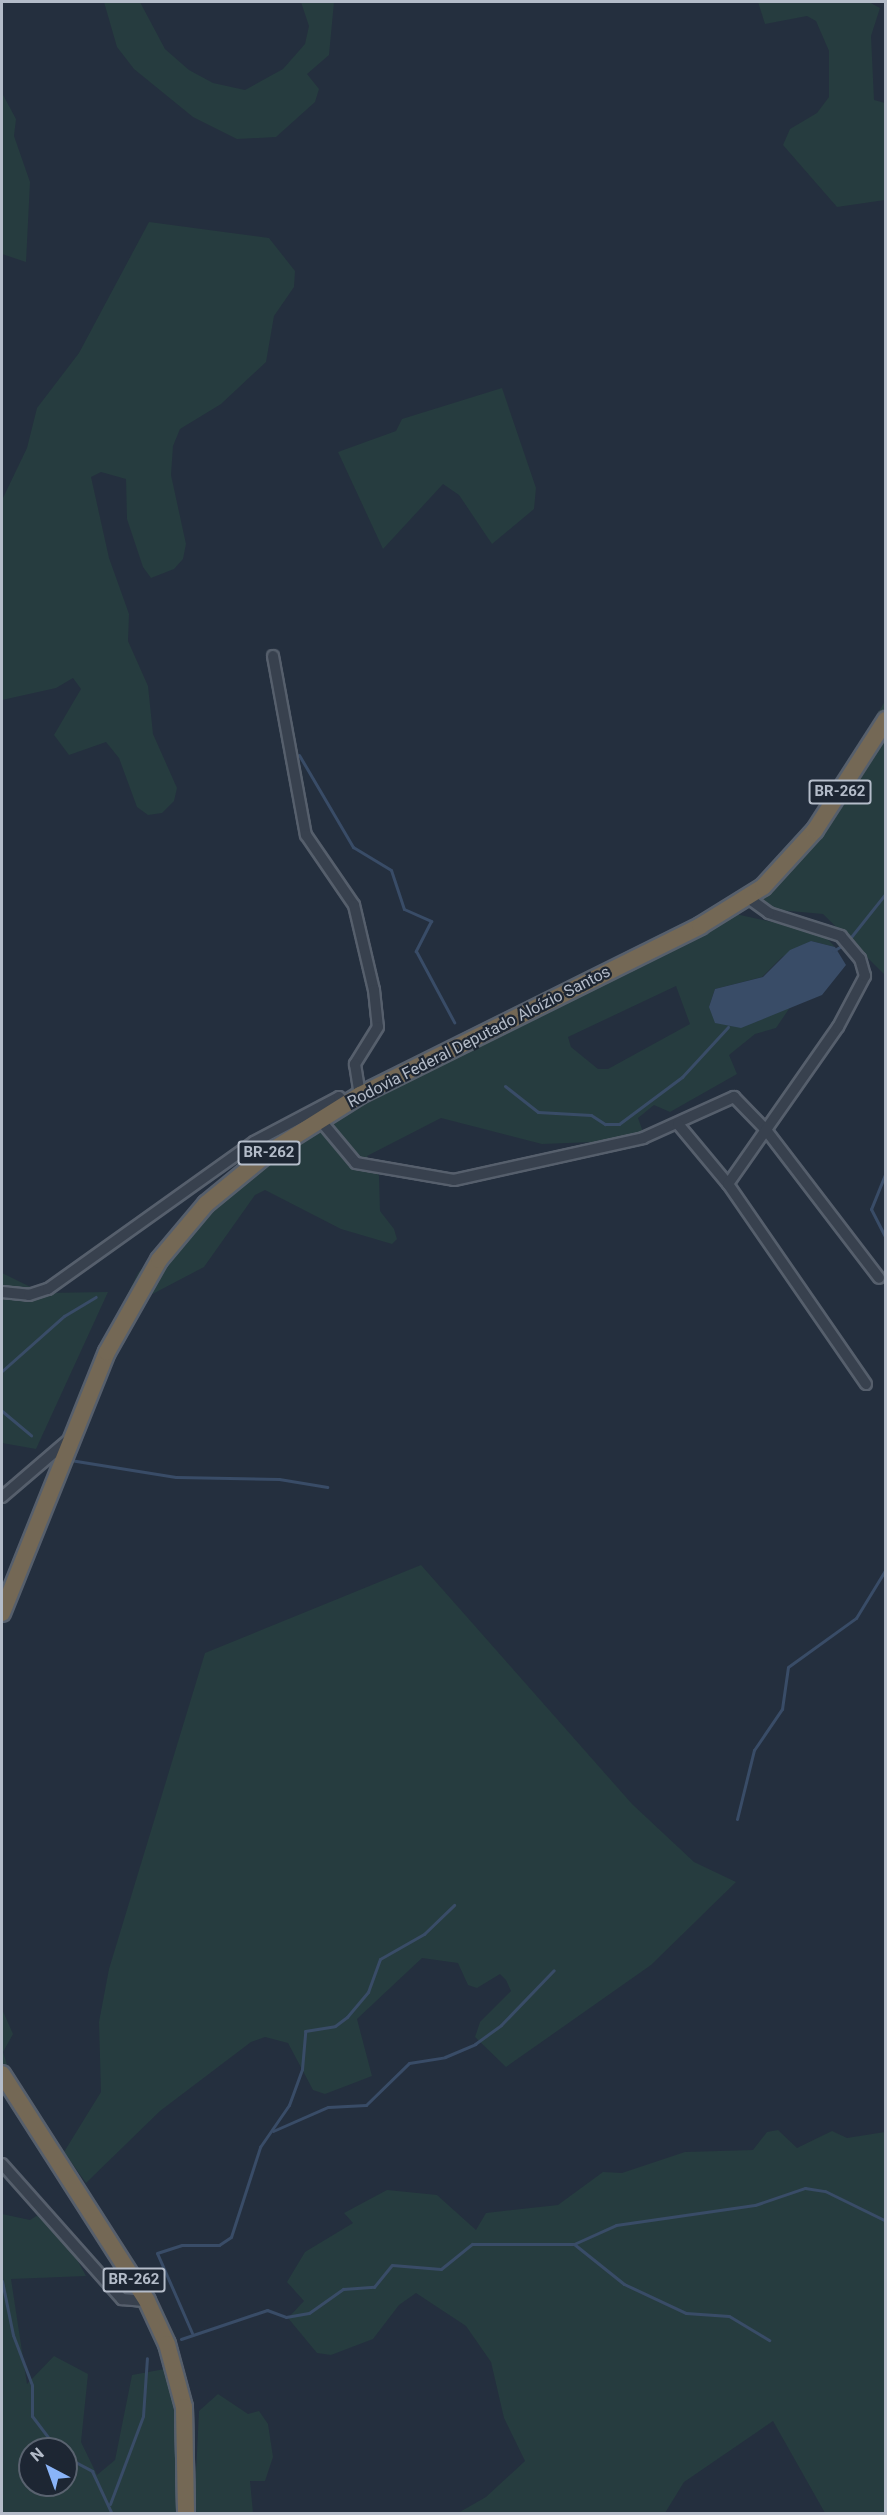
<!DOCTYPE html>
<meta charset="utf-8">
<style>
body{margin:0}
#map{position:relative;width:887px;height:2515px;overflow:hidden;background:#242f3e;font-family:Roboto,sans-serif}
div>[style]{position:absolute}
.green>*{inset:0;background:#263c3f}
.water>*{inset:0;background:#394c67}
.stream>*{height:3px;margin:-1.5px;padding:0 1.5px;transform-origin:1.5px;border-radius:1.5px;background:#394c67}
.roads{filter:drop-shadow(2px 0 #565f6c) drop-shadow(-2px 0 #565f6c) drop-shadow(0 2px #565f6c) drop-shadow(0 -2px #565f6c)}
.minor>*{height:10px;margin:-5px;padding:0 5px;transform-origin:5px;border-radius:5px;background:#38414e}
.highway>*{height:16px;margin:-8px;padding:0 8px;transform-origin:8px;border-radius:8px;background:#746855}
span{translate:-50% -50%;white-space:nowrap;text-align:center;line-height:1.15;-webkit-text-stroke:4.5px #1d2633;paint-order:stroke}
.shield-label span{padding:2px 4px;background:#1d2633;border:2px solid;border-radius:4px;-webkit-text-stroke-width:0}
.shield-label{font-size:15px;color:#b4bcc9;font-weight:700}
.street-label{font-size:16px;color:#b4bcc9}
.frame{position:absolute;inset:0;border:3px solid #b4bcc9;pointer-events:none}
.north{position:absolute;left:18px;top:2437px;width:60px;height:60px;box-sizing:border-box;background:#1d2633;border:2px solid #59626f;border-radius:50%;rotate:319deg;font-size:16px;font-weight:700;line-height:24px;text-align:center;color:#b4bcc9}
.north::after{content:'';display:block;margin:auto;width:21px;height:27px;background:#8ab4f8;clip-path:polygon(50% 0,100% 100%,50% 72%,0 100%)}
</style>
<div id="map">
<div class="green">
<i style="clip-path:polygon(104px 2px,140px 2px,165px 49px,189px 70px,213px 83px,245px 90px,283px 69px,305px 44px,309px 26px,301px 2px,246px 2px,334px 2px,329px 55px,307px 74px,319px 89px,315px 102px,276px 137px,237px 139px,193px 117px,134px 69px,117px 47px)"></i>
<i style="clip-path:polygon(746px 2px,869px 2px,880px 8px,871px 36px,874px 100px,885px 103px,885px 200px,837px 207px,783px 145px,790px 129px,817px 113px,829px 97px,829px 51px,816px 21px,807px 16px,765px 24px,758px 2px)"></i>
<i style="clip-path:polygon(2px 93px,16px 119px,14px 136px,30px 182px,26px 262px,2px 254px)"></i>
<i style="clip-path:polygon(149px 222px,269px 238px,295px 271px,294px 287px,274px 316px,266px 362px,221px 404px,180px 429px,173px 446px,171px 475px,186px 544px,183px 559px,174px 569px,151px 578px,143px 567px,127px 519px,126px 479px,101px 472px,91px 477px,109px 558px,129px 614px,128px 641px,148px 686px,153px 734px,177px 788px,174px 801px,162px 813px,148px 815px,137px 807px,119px 758px,106px 742px,69px 755px,54px 735px,81px 689px,73px 678px,56px 688px,2px 700px,2px 500px,27px 448px,37px 408px,79px 353px)"></i>
<i style="clip-path:polygon(502px 388px,536px 488px,534px 509px,492px 544px,459px 495px,443px 484px,383px 549px,338px 452px,396px 431px,402px 419px)"></i>
<i style="clip-path:polygon(885px 701px,885px 975px,823px 914px,757px 908px,760px 887px,799px 848px)"></i>
<i style="clip-path:polygon(evenodd,731px 913px,822px 933px,835px 947px,811px 941px,782px 957px,762px 977px,715px 989px,709px 1007px,756px 1022px,791px 1006px,776px 1028px,755px 1034px,729px 1055px,737px 1074px,670px 1112px,654px 1105px,638px 1118px,646px 1140px,542px 1144px,441px 1118px,367px 1156px,379px 1176px,380px 1211px,394px 1229px,397px 1239px,392px 1244px,341px 1229px,265px 1190px,255px 1195px,204px 1267px,143px 1299px,77px 1397px,138px 1273px,218px 1187px,277px 1149px,672px 948px,731px 913px,676px 986px,690px 1024px,608px 1069px,598px 1069px,571px 1047px,568px 1037px,676px 986px)"></i>
<i style="clip-path:polygon(2px 1273px,43px 1293px,108px 1292px,36px 1449px,2px 1443px)"></i>
<i style="clip-path:polygon(421px 1565px,632px 1804px,694px 1862px,736px 1882px,651px 1965px,506px 2067px,475px 2037px,480px 2022px,511px 1991px,506px 1980px,500px 1974px,477px 1988px,468px 1985px,458px 1963px,422px 1958px,357px 2019px,372px 2076px,325px 2094px,313px 2090px,288px 2043px,265px 2037px,251px 2042px,160px 2111px,86px 2183px,64px 2152px,101px 2092px,99px 2022px,109px 1969px,205px 1653px)"></i>
<i style="clip-path:polygon(2px 2009px,13px 2034px,3px 2052px,14px 2087px,2px 2070px)"></i>
<i style="clip-path:polygon(778px 2130px,797px 2148px,832px 2131px,847px 2138px,885px 2132px,885px 2513px,825px 2513px,773px 2421px,684px 2482px,665px 2513px,458px 2513px,486px 2497px,525px 2461px,504px 2418px,491px 2362px,466px 2326px,416px 2293px,399px 2305px,373px 2339px,331px 2355px,317px 2353px,288px 2318px,304px 2301px,287px 2282px,305px 2252px,353px 2223px,344px 2213px,387px 2190px,437px 2195px,476px 2230px,486px 2213px,558px 2205px,603px 2172px,622px 2173px,685px 2152px,753px 2150px,767px 2132px)"></i>
<i style="clip-path:polygon(evenodd,49px 2208px,86px 2276px,11px 2279px,27px 2384px,54px 2356px,88px 2374px,81px 2442px,97px 2475px,115px 2460px,132px 2375px,170px 2368px,179px 2451px,177px 2513px,2px 2514px,2px 2214px,30px 2220px,49px 2208px,30px 2449px,66px 2449px,66px 2485px,30px 2485px,30px 2449px)"></i>
<i style="clip-path:polygon(218px 2394px,248px 2414px,259px 2411px,268px 2424px,273px 2457px,265px 2481px,250px 2481px,253px 2513px,194px 2514px,199px 2411px)"></i>
</div>
<div class="water">
<i style="clip-path:polygon(811px 941px,835px 947px,846px 965px,822px 995px,741px 1028px,715px 1023px,709px 1007px,715px 989px,763px 977px,790px 950px)"></i>
</div>
<div class="stream">
<i style="left:299px;top:755px;width:107px;rotate:59.6deg"></i>
<i style="left:353px;top:847px;width:44px;rotate:31.2deg"></i>
<i style="left:391px;top:870px;width:41px;rotate:71.6deg"></i>
<i style="left:404px;top:909px;width:30px;rotate:24deg"></i>
<i style="left:431px;top:921px;width:34px;rotate:117deg"></i>
<i style="left:416px;top:951px;width:81px;rotate:61.8deg"></i>
<i style="left:851px;top:937px;width:56px;rotate:-51.5deg"></i>
<i style="left:833px;top:951px;width:12px;rotate:-31deg"></i>
<i style="left:505px;top:1086px;width:42px;rotate:38.2deg"></i>
<i style="left:538px;top:1112px;width:53px;rotate:3.2deg"></i>
<i style="left:591px;top:1115px;width:17px;rotate:33deg"></i>
<i style="left:605px;top:1124px;width:14px"></i>
<i style="left:619px;top:1124px;width:79px;rotate:-36.7deg"></i>
<i style="left:682px;top:1077px;width:68px;rotate:-47.4deg"></i>
<i style="left:886px;top:1172px;width:40px;rotate:112deg"></i>
<i style="left:871px;top:1209px;width:34px;rotate:63deg"></i>
<i style="left:2px;top:1371px;width:83px;rotate:-41.6deg"></i>
<i style="left:64px;top:1316px;width:37px;rotate:-31deg"></i>
<i style="left:2px;top:1411px;width:38px;rotate:40deg"></i>
<i style="left:70px;top:1460px;width:107px;rotate:9.1deg"></i>
<i style="left:176px;top:1477px;width:103px;rotate:1.1deg"></i>
<i style="left:279px;top:1479px;width:49px;rotate:9.5deg"></i>
<i style="left:737px;top:1819px;width:71px;rotate:-76.2deg"></i>
<i style="left:754px;top:1750px;width:50px;rotate:-55.7deg"></i>
<i style="left:782px;top:1709px;width:42px;rotate:-81.9deg"></i>
<i style="left:788px;top:1667px;width:84px;rotate:-35.8deg"></i>
<i style="left:856px;top:1618px;width:57px;rotate:-58.5deg"></i>
<i style="left:273px;top:2131px;width:60px;rotate:-23.6deg"></i>
<i style="left:328px;top:2107px;width:38px;rotate:-3deg"></i>
<i style="left:366px;top:2105px;width:60px;rotate:-44.3deg"></i>
<i style="left:409px;top:2063px;width:36px;rotate:-9deg"></i>
<i style="left:445px;top:2057px;width:33px;rotate:-23deg"></i>
<i style="left:475px;top:2044px;width:32px;rotate:-36deg"></i>
<i style="left:501px;top:2025px;width:76px;rotate:-46.1deg"></i>
<i style="left:574px;top:2244px;width:64px;rotate:38.7deg"></i>
<i style="left:624px;top:2284px;width:68px;rotate:25.1deg"></i>
<i style="left:686px;top:2313px;width:43px;rotate:4deg"></i>
<i style="left:729px;top:2316px;width:47px;rotate:31deg"></i>
<i style="left:2px;top:2281px;width:55px;rotate:78.5deg"></i>
<i style="left:13px;top:2335px;width:53px;rotate:69.2deg"></i>
<i style="left:32px;top:2385px;width:31px;rotate:90deg"></i>
<i style="left:32px;top:2416px;width:41px;rotate:52.9deg"></i>
<i style="left:192px;top:2333px;width:87px;rotate:-113.6deg"></i>
<i style="left:157px;top:2253px;width:26px;rotate:-18deg"></i>
<i style="left:182px;top:2245px;width:37px"></i>
<i style="left:219px;top:2245px;width:14px;rotate:-34deg"></i>
<i style="left:231px;top:2237px;width:95px;rotate:-72.1deg"></i>
<i style="left:260px;top:2147px;width:51px;rotate:-55.4deg"></i>
<i style="left:289px;top:2105px;width:38px;rotate:-70deg"></i>
<i style="left:302px;top:2069px;width:38px;rotate:-85deg"></i>
<i style="left:305px;top:2031px;width:30px;rotate:-9deg"></i>
<i style="left:335px;top:2026px;width:15px;rotate:-37deg"></i>
<i style="left:347px;top:2017px;width:33px;rotate:-50deg"></i>
<i style="left:368px;top:1992px;width:35px;rotate:-70deg"></i>
<i style="left:380px;top:1959px;width:51px;rotate:-29.6deg"></i>
<i style="left:424px;top:1934px;width:42px;rotate:-44deg"></i>
<i style="left:181px;top:2339px;width:91px;rotate:-18.6deg"></i>
<i style="left:267px;top:2310px;width:20px;rotate:20deg"></i>
<i style="left:286px;top:2317px;width:23px;rotate:-10deg"></i>
<i style="left:309px;top:2313px;width:42px;rotate:-35.2deg"></i>
<i style="left:343px;top:2289px;width:31px;rotate:-4deg"></i>
<i style="left:374px;top:2287px;width:28px;rotate:-51deg"></i>
<i style="left:392px;top:2265px;width:49px;rotate:4.7deg"></i>
<i style="left:441px;top:2269px;width:40px;rotate:-39deg"></i>
<i style="left:472px;top:2244px;width:102px"></i>
<i style="left:574px;top:2244px;width:46px;rotate:-24.3deg"></i>
<i style="left:616px;top:2225px;width:140px;rotate:-8.2deg"></i>
<i style="left:755px;top:2205px;width:53px;rotate:-18.8deg"></i>
<i style="left:805px;top:2188px;width:20px;rotate:9deg"></i>
<i style="left:825px;top:2191px;width:68px;rotate:26.2deg"></i>
<i style="left:66px;top:2457px;width:30px;rotate:28deg"></i>
<i style="left:92px;top:2471px;width:47px;rotate:65.1deg"></i>
<i style="left:110px;top:2504px;width:94px;rotate:-69.4deg"></i>
<i style="left:143px;top:2416px;width:58px;rotate:-86.1deg"></i>
</div>
<div class="roads">
<div class="minor">
<i style="left:273px;top:656px;width:182px;rotate:79.6deg"></i>
<i style="left:306px;top:835px;width:85px;rotate:55.6deg"></i>
<i style="left:354px;top:905px;width:87px;rotate:76.8deg"></i>
<i style="left:374px;top:990px;width:37px;rotate:84deg"></i>
<i style="left:378px;top:1027px;width:44px;rotate:121.9deg"></i>
<i style="left:355px;top:1064px;width:31px;rotate:81deg"></i>
<i style="left:320px;top:1120px;width:56px;rotate:50.1deg"></i>
<i style="left:356px;top:1163px;width:99px;rotate:9.8deg"></i>
<i style="left:454px;top:1180px;width:194px;rotate:-12.5deg"></i>
<i style="left:643px;top:1138px;width:100px;rotate:-24.3deg"></i>
<i style="left:734px;top:1097px;width:46px;rotate:45.9deg"></i>
<i style="left:766px;top:1130px;width:186px;rotate:52.6deg"></i>
<i style="left:678px;top:1124px;width:78px;rotate:50.2deg"></i>
<i style="left:728px;top:1184px;width:243px;rotate:55.4deg"></i>
<i style="left:728px;top:1184px;width:192px;rotate:-55deg"></i>
<i style="left:838px;top:1027px;width:58px;rotate:-62.1deg"></i>
<i style="left:865px;top:976px;width:18px;rotate:-106deg"></i>
<i style="left:860px;top:959px;width:30px;rotate:-130deg"></i>
<i style="left:841px;top:936px;width:76px;rotate:-162.3deg"></i>
<i style="left:769px;top:913px;width:27px;rotate:-144deg"></i>
<i style="left:2px;top:1292px;width:27px;rotate:6deg"></i>
<i style="left:29px;top:1295px;width:20px;rotate:-18deg"></i>
<i style="left:48px;top:1289px;width:253px;rotate:-35.5deg"></i>
<i style="left:254px;top:1142px;width:96px;rotate:-27.9deg"></i>
<i style="left:339px;top:1097px;width:9px;rotate:49deg"></i>
<i style="left:2px;top:1497px;width:92px;rotate:-40.6deg"></i>
<i style="left:2px;top:2164px;width:181px;rotate:48.4deg"></i>
<i style="left:122px;top:2299px;width:25px;rotate:5deg"></i>
</div>
<div class="highway">
<i style="left:2px;top:1613px;width:281px;rotate:-68.1deg"></i>
<i style="left:107px;top:1352px;width:106px;rotate:-60.5deg"></i>
<i style="left:159px;top:1260px;width:73px;rotate:-50deg"></i>
<i style="left:206px;top:1204px;width:80px;rotate:-39.4deg"></i>
<i style="left:268px;top:1153px;width:109px;rotate:-32.2deg"></i>
<i style="left:360px;top:1095px;width:380px;rotate:-26.4deg"></i>
<i style="left:700px;top:926px;width:74px;rotate:-31.8deg"></i>
<i style="left:763px;top:887px;width:77px;rotate:-47.6deg"></i>
<i style="left:815px;top:830px;width:131px;rotate:-57.2deg"></i>
<i style="left:2px;top:2074px;width:269px;rotate:57.4deg"></i>
<i style="left:147px;top:2301px;width:47px;rotate:65.1deg"></i>
<i style="left:167px;top:2344px;width:65px;rotate:74.9deg"></i>
<i style="left:184px;top:2407px;width:107px;rotate:88.9deg"></i>
</div>
</div>
<div class="shield-label">
<span style="left:840px;top:792px">BR-262</span>
<span style="left:269px;top:1153px">BR-262</span>
<span style="left:134px;top:2280px">BR-262</span>
</div>
<div class="street-label">
<span style="left:479px;top:1037px;rotate:-27deg">Rodovia Federal Deputado Aloízio Santos</span>
</div>
<div class="frame"></div>
<div class="north">N</div>
</div>
